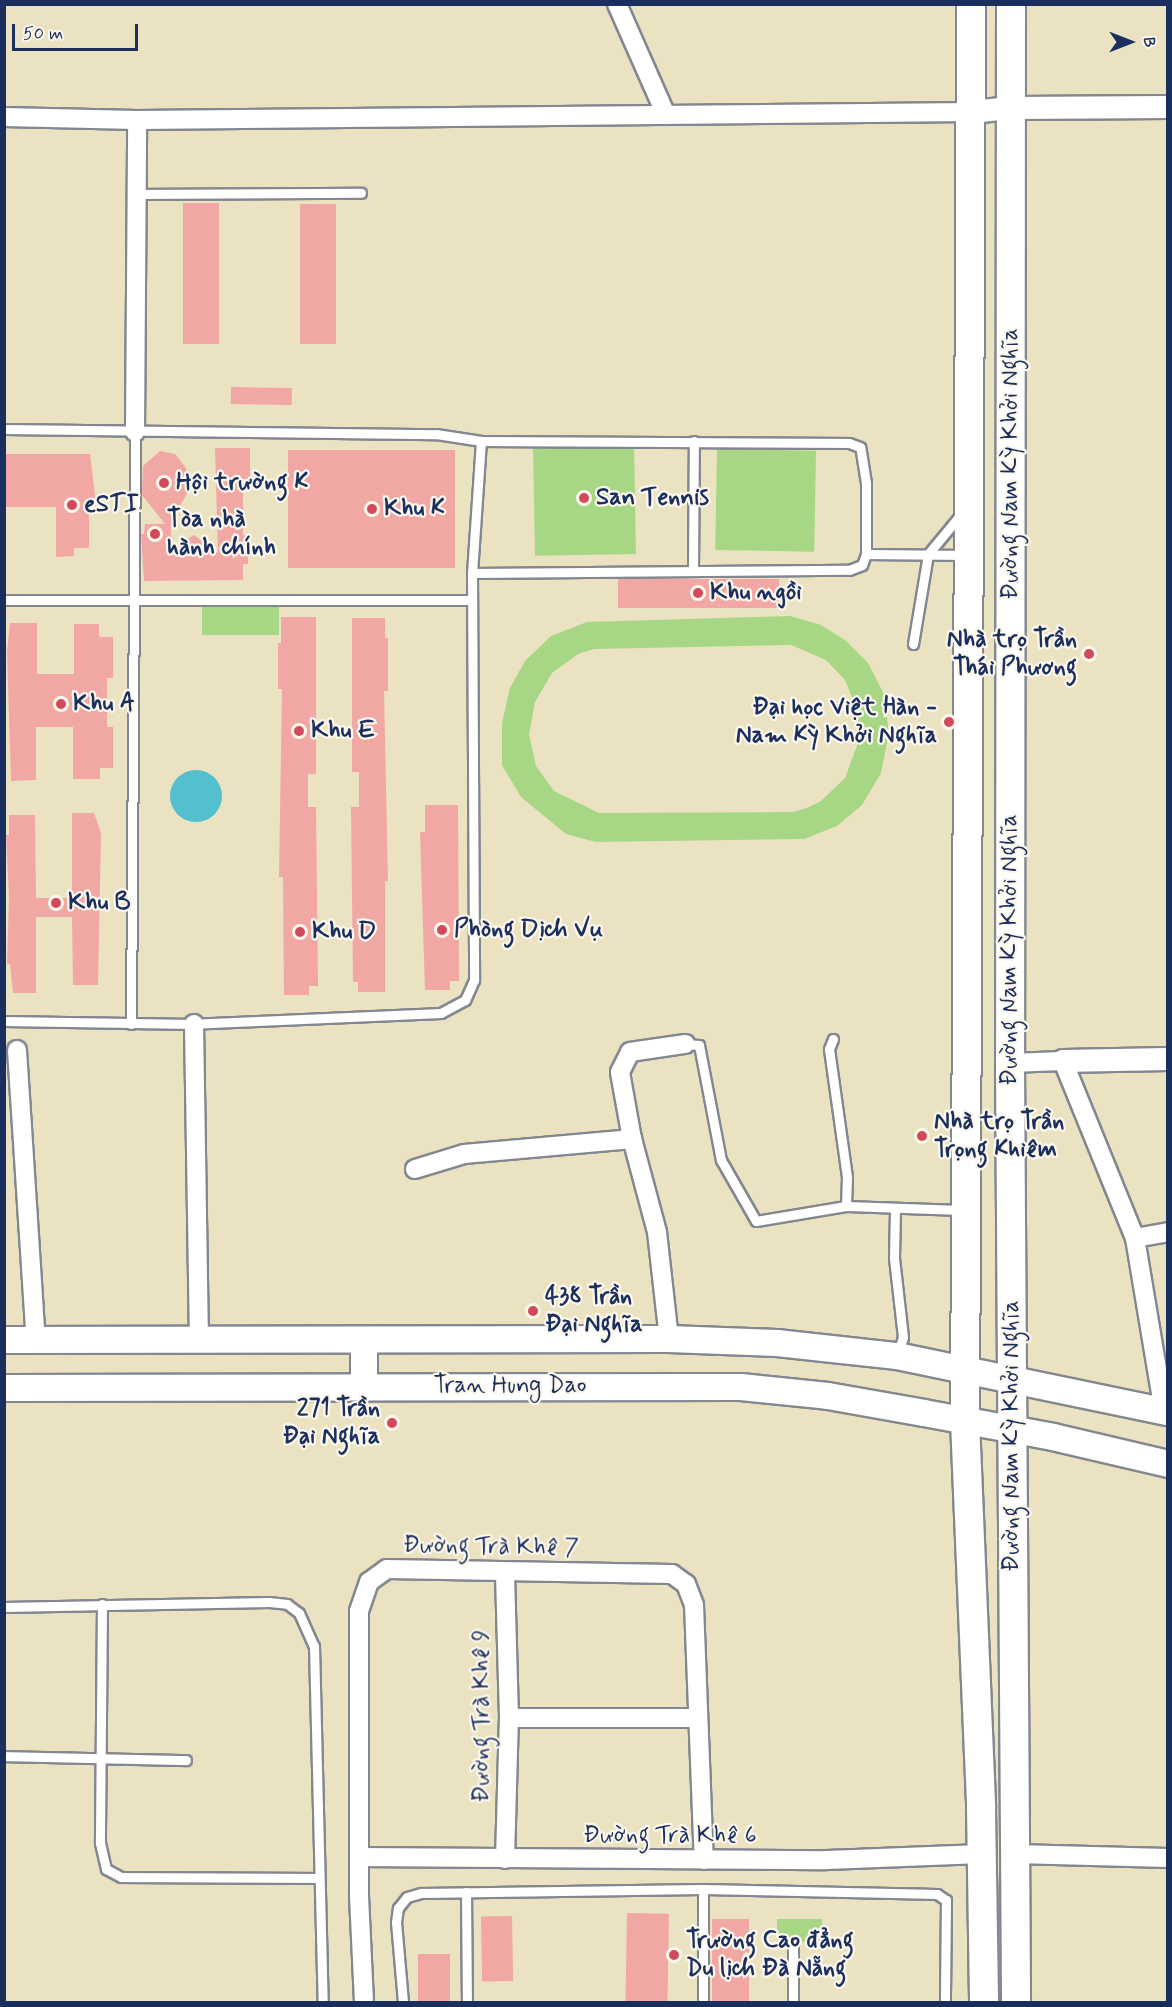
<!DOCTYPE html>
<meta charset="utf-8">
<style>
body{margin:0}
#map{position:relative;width:1172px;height:2007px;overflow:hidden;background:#ebe2c2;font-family:Mynerve,sans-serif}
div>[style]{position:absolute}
.green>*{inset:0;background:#a7d785;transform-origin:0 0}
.water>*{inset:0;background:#54c0cd}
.round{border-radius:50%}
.building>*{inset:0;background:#f1a7a4;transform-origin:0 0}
.roads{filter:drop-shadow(2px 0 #838890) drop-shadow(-2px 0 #838890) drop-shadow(0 2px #838890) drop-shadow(0 -2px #838890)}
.service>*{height:9px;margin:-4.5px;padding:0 4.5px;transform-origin:4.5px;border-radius:4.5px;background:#fff}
.minor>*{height:18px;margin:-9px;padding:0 9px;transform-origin:9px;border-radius:9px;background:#fff}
.tertiary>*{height:22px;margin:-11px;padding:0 11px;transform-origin:11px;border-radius:11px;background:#fff}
.secondary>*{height:26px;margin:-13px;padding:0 13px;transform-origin:13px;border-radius:13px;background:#fff}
.primary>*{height:28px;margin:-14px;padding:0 14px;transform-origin:14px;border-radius:14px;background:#fff}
.dots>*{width:16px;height:16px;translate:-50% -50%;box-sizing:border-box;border:3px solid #fbf7ec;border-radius:50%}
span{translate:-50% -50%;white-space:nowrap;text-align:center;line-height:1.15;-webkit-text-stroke:4.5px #fbf7ec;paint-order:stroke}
.street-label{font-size:24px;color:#1b2f5e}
.poi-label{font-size:24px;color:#1b2f5e;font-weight:700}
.left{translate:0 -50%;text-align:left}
.right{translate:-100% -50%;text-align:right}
.frame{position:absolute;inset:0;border:6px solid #1b2f5e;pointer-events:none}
.north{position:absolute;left:1100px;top:12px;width:60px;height:60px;-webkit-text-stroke:4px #fbf7ec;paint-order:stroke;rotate:90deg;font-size:16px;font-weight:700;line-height:24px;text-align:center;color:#1b2f5e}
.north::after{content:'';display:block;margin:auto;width:21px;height:27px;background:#1b2f5e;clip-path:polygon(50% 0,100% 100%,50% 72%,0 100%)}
.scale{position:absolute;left:12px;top:24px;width:126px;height:27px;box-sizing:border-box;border:3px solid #1b2f5e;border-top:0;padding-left:8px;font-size:18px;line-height:21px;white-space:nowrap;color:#1b2f5e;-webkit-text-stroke:4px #fbf7ec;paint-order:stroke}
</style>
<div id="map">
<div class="green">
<i style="left:634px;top:442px;width:112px;height:101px;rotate:89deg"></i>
<i style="left:717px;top:449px;width:99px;height:101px;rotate:1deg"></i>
<i style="left:202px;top:607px;width:77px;height:28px"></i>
<i style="clip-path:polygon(evenodd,790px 616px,821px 625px,845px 640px,868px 663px,884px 694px,889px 733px,881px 773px,862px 805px,837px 826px,804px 839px,596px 842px,566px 834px,521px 797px,502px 765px,502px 723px,510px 688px,525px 661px,551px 636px,587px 622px,790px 616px,791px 645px,826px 660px,845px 680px,858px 712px,858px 743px,845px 778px,821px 801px,807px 808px,793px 812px,599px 813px,554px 791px,536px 766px,529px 734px,535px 702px,552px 673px,578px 654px,594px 649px,791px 645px)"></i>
<i style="left:822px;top:1919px;width:23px;height:45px;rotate:90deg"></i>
</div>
<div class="water">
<i class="round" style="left:170px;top:770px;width:52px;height:52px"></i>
</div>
<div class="building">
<i style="left:183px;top:203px;width:36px;height:141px"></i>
<i style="left:300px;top:204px;width:36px;height:140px"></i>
<i style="left:231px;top:387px;width:61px;height:17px;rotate:1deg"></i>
<i style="clip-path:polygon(215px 448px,250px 448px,250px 479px,243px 479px,243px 535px,248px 535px,248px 564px,243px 564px,243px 580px,144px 581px,141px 534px,144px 534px,145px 524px,165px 524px,142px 495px,143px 466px,160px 451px,175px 454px,186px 468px,188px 492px,178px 509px,171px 513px,171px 549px,194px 535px,218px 553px)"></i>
<i style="left:288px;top:450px;width:167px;height:118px"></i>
<i style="clip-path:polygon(4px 454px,90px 454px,96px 504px,89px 504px,89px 548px,74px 548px,74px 556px,56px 557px,56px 507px,4px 507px)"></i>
<i style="left:618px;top:579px;width:161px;height:29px"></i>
<i style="clip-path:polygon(281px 617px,316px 617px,316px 774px,308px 774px,308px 807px,316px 807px,318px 986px,309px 986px,309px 995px,284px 995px,283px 877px,279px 877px,282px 689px,278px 689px,278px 643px,281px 643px)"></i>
<i style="clip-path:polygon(352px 618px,385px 618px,385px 638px,388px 638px,388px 691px,384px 691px,388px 881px,385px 881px,385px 992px,358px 992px,358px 982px,353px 982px,351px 807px,359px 807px,359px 772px,352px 772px)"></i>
<i style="clip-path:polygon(10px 623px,37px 623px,37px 674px,74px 674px,74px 624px,99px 624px,99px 637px,113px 637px,113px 678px,107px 678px,107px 727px,113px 727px,113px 768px,100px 768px,100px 779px,73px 779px,73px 727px,36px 727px,36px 780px,11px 781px,7px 652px)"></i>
<i style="clip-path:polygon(425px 805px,458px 805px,459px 981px,450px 981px,450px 990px,425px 990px,420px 832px,425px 832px)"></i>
<i style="clip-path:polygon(72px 813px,94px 813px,101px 833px,98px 985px,73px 985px,72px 917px,36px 917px,36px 993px,13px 993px,10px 964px,7px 964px,9px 897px,6px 835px,9px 835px,9px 815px,35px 815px,36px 898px,72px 898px)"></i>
<i style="left:627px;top:1913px;width:42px;height:89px;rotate:1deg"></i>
<i style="left:512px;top:1916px;width:65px;height:31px;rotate:89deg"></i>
<i style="left:712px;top:1919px;width:37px;height:83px"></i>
<i style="left:418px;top:1954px;width:32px;height:48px"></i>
</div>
<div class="roads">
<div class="service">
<i style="left:137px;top:194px;width:224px;rotate:-0.3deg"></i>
<i style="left:4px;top:429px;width:432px;rotate:0.7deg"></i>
<i style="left:436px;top:434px;width:46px;rotate:8.8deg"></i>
<i style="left:481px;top:441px;width:132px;rotate:93.9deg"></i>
<i style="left:472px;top:573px;width:407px;rotate:89.7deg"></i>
<i style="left:474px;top:980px;width:22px;rotate:114deg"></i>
<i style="left:465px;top:1000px;width:27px;rotate:152deg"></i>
<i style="left:441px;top:1013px;width:247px;rotate:177.5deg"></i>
<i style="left:194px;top:1024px;width:190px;rotate:-179.1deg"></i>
<i style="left:866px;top:554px;width:100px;rotate:0.6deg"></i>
<i style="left:693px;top:569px;width:128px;rotate:-89.6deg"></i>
<i style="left:472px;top:573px;width:377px;rotate:-0.5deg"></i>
<i style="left:849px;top:570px;width:14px;rotate:-21deg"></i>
<i style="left:862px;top:565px;width:12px;rotate:-70deg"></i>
<i style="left:866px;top:554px;width:71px;rotate:-90deg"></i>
<i style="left:866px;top:483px;width:36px;rotate:-99deg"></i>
<i style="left:860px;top:447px;width:12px;rotate:-160deg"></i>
<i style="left:849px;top:443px;width:368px;rotate:-179.7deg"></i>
<i style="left:4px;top:600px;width:468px"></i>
<i style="left:913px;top:644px;width:91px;rotate:-80.5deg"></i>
<i style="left:928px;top:554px;width:53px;rotate:-50.3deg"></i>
<i style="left:131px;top:1024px;width:592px;rotate:-89.61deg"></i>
<i style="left:833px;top:1039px;width:11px;rotate:112deg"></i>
<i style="left:829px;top:1049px;width:129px;rotate:82deg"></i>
<i style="left:847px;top:1177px;width:29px;rotate:92deg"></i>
<i style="left:685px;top:1044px;width:14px;rotate:4deg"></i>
<i style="left:699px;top:1045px;width:117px;rotate:79.2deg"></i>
<i style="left:721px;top:1160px;width:70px;rotate:60.2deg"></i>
<i style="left:756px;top:1221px;width:91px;rotate:-9.5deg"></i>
<i style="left:846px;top:1206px;width:116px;rotate:2deg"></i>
<i style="left:895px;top:1210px;width:48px;rotate:91.2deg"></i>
<i style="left:894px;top:1258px;width:80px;rotate:83.5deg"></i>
<i style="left:903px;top:1337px;width:17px;rotate:107deg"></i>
<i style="left:102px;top:1604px;width:239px;rotate:90.5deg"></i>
<i style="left:100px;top:1843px;width:27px;rotate:77deg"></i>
<i style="left:106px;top:1869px;width:17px;rotate:28deg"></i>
<i style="left:121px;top:1877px;width:198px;rotate:0.3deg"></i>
<i style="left:4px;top:1607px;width:265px;rotate:-1.1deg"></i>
<i style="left:269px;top:1602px;width:18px;rotate:6deg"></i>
<i style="left:287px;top:1604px;width:15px;rotate:37deg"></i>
<i style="left:299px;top:1613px;width:36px;rotate:66deg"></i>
<i style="left:314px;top:1646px;width:356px;rotate:88.6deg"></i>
<i style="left:4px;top:1756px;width:182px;rotate:1.3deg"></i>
<i style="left:466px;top:1892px;width:110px;rotate:89.5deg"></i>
<i style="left:793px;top:1945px;width:57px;rotate:90deg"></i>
<i style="left:403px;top:2002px;width:80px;rotate:-95deg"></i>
<i style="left:396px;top:1922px;width:14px;rotate:-82deg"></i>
<i style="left:398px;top:1908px;width:14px;rotate:-51deg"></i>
<i style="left:407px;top:1897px;width:15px;rotate:-16deg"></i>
<i style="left:421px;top:1893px;width:282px;rotate:-0.8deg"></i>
<i style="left:703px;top:1889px;width:234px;rotate:1.2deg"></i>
<i style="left:937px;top:1894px;width:11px;rotate:34deg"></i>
<i style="left:946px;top:1900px;width:102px;rotate:90.6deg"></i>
<i style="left:703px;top:2002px;width:113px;rotate:-90deg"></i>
</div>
<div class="minor">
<i style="left:617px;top:4px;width:121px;rotate:66.2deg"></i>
<i style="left:4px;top:117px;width:133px;rotate:1.3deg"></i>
<i style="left:137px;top:120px;width:835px;rotate:-0.55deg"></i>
<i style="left:135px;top:432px;width:312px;rotate:-89.6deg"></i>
<i style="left:194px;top:1024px;width:314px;rotate:89.1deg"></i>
<i style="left:17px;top:1050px;width:291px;rotate:86.3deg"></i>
<i style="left:1010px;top:1063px;width:53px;rotate:-2.2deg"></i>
<i style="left:1063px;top:1061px;width:191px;rotate:67.9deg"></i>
<i style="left:1135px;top:1238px;width:175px;rotate:80.5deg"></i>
<i style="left:415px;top:1169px;width:51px;rotate:-17deg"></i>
<i style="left:464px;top:1154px;width:169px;rotate:-5.1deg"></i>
<i style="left:1135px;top:1238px;width:34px;rotate:-10deg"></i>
<i style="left:669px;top:1339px;width:108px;rotate:-96.4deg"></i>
<i style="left:657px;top:1232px;width:96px;rotate:-105deg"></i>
<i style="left:632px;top:1139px;width:68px;rotate:-100.2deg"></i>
<i style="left:620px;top:1072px;width:22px;rotate:-63deg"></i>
<i style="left:630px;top:1052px;width:56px;rotate:-8.3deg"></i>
<i style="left:509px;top:1718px;width:189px"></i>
<i style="left:1015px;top:1854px;width:153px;rotate:1.5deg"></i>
<i style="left:359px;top:1857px;width:467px;rotate:0.4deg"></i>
<i style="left:826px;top:1860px;width:156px;rotate:-2.2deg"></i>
<i style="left:505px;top:1859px;width:141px;rotate:-88.4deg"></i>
<i style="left:509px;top:1718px;width:145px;rotate:-91.6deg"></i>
<i style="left:364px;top:2002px;width:108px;rotate:-92.7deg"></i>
<i style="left:359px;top:1894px;width:283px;rotate:-90deg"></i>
<i style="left:359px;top:1611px;width:31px;rotate:-71deg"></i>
<i style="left:369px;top:1582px;width:22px;rotate:-36deg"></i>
<i style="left:387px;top:1569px;width:285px;rotate:1deg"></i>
<i style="left:672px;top:1574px;width:17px;rotate:36deg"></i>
<i style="left:686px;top:1584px;width:22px;rotate:69deg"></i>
<i style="left:694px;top:1605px;width:255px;rotate:87.8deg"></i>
</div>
<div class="tertiary">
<i style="left:972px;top:112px;width:39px;rotate:-6deg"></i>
<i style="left:1011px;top:108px;width:157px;rotate:-0.4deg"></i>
<i style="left:1063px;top:1061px;width:105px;rotate:-1.1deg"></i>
</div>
<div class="secondary">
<i style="left:4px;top:1340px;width:665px;rotate:-0.09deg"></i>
<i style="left:669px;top:1339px;width:108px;rotate:2.1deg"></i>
<i style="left:777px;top:1343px;width:121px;rotate:6.2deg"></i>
<i style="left:897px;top:1356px;width:277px;rotate:11.7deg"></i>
<i style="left:364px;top:1340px;width:47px;rotate:90deg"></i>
<i style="left:4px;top:1388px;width:737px;rotate:-0.08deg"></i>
<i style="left:741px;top:1387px;width:87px;rotate:5.9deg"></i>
<i style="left:828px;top:1396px;width:97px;rotate:10deg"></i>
<i style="left:924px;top:1413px;width:131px;rotate:10.5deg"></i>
<i style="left:1053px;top:1437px;width:118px;rotate:13.2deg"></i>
</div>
<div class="primary">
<i style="left:971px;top:4px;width:1417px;rotate:90.24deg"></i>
<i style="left:965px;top:1421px;width:387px;rotate:87.6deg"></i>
<i style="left:981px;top:1808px;width:194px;rotate:89.1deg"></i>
<i style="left:1011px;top:4px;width:1059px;rotate:90.05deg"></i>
<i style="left:1010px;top:1063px;width:939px;rotate:89.63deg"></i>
</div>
</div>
<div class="dots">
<i style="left:164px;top:483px;background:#d1495b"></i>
<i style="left:584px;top:498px;background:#d1495b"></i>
<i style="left:72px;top:505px;background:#d1495b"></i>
<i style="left:372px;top:509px;background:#d1495b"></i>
<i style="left:155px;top:534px;background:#d1495b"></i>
<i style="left:698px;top:593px;background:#d1495b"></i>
<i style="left:1089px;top:654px;background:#d1495b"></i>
<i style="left:61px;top:704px;background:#d1495b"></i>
<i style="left:949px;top:722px;background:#d1495b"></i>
<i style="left:299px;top:731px;background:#d1495b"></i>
<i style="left:56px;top:903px;background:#d1495b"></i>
<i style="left:442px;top:930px;background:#d1495b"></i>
<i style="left:300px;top:932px;background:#d1495b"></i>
<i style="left:922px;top:1136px;background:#d1495b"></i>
<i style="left:533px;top:1311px;background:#d1495b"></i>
<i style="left:392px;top:1423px;background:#d1495b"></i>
<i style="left:674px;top:1955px;background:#d1495b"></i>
</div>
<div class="street-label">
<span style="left:1011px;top:464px;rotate:-90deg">Đường Nam Kỳ Khởi Nghĩa</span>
<span style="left:1010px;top:950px;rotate:-90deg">Đường Nam Kỳ Khởi Nghĩa</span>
<span style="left:510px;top:1386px">Tran Hung Dao</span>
<span style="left:1012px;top:1436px;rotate:-90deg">Đường Nam Kỳ Khởi Nghĩa</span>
<span style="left:491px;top:1547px;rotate:1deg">Đường Trà Khê 7</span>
<span style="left:482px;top:1716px;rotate:-90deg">Đường Trà Khê 9</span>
<span style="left:670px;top:1836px">Đường Trà Khê 6</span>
</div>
<div class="poi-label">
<span class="left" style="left:176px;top:483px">Hội trường K</span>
<span class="left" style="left:596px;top:498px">San Tennis</span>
<span class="left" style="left:84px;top:505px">eSTI</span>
<span class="left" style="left:384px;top:509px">Khu K</span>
<span class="left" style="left:167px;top:534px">Tòa nhà<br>hành chính</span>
<span class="left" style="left:710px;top:593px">Khu ngồi</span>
<span class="right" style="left:1077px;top:654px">Nhà trọ Trần<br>Thái Phương</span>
<span class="left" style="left:73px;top:704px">Khu A</span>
<span class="right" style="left:937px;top:722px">Đại học Việt Hàn -<br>Nam Kỳ Khởi Nghĩa</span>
<span class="left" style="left:311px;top:731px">Khu E</span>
<span class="left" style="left:68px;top:903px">Khu B</span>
<span class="left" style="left:454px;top:930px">Phòng Dịch Vụ</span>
<span class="left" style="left:312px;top:932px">Khu D</span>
<span class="left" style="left:934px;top:1136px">Nhà trọ Trần<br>Trọng Khiêm</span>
<span class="left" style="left:545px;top:1311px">438 Trần<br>Đại Nghĩa</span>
<span class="right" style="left:380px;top:1423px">271 Trần<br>Đại Nghĩa</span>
<span class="left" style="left:686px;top:1955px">Trường Cao đẳng<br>Du lịch Đà Nẵng</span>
</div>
<div class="frame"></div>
<div class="north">B</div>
<div class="scale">50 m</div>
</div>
